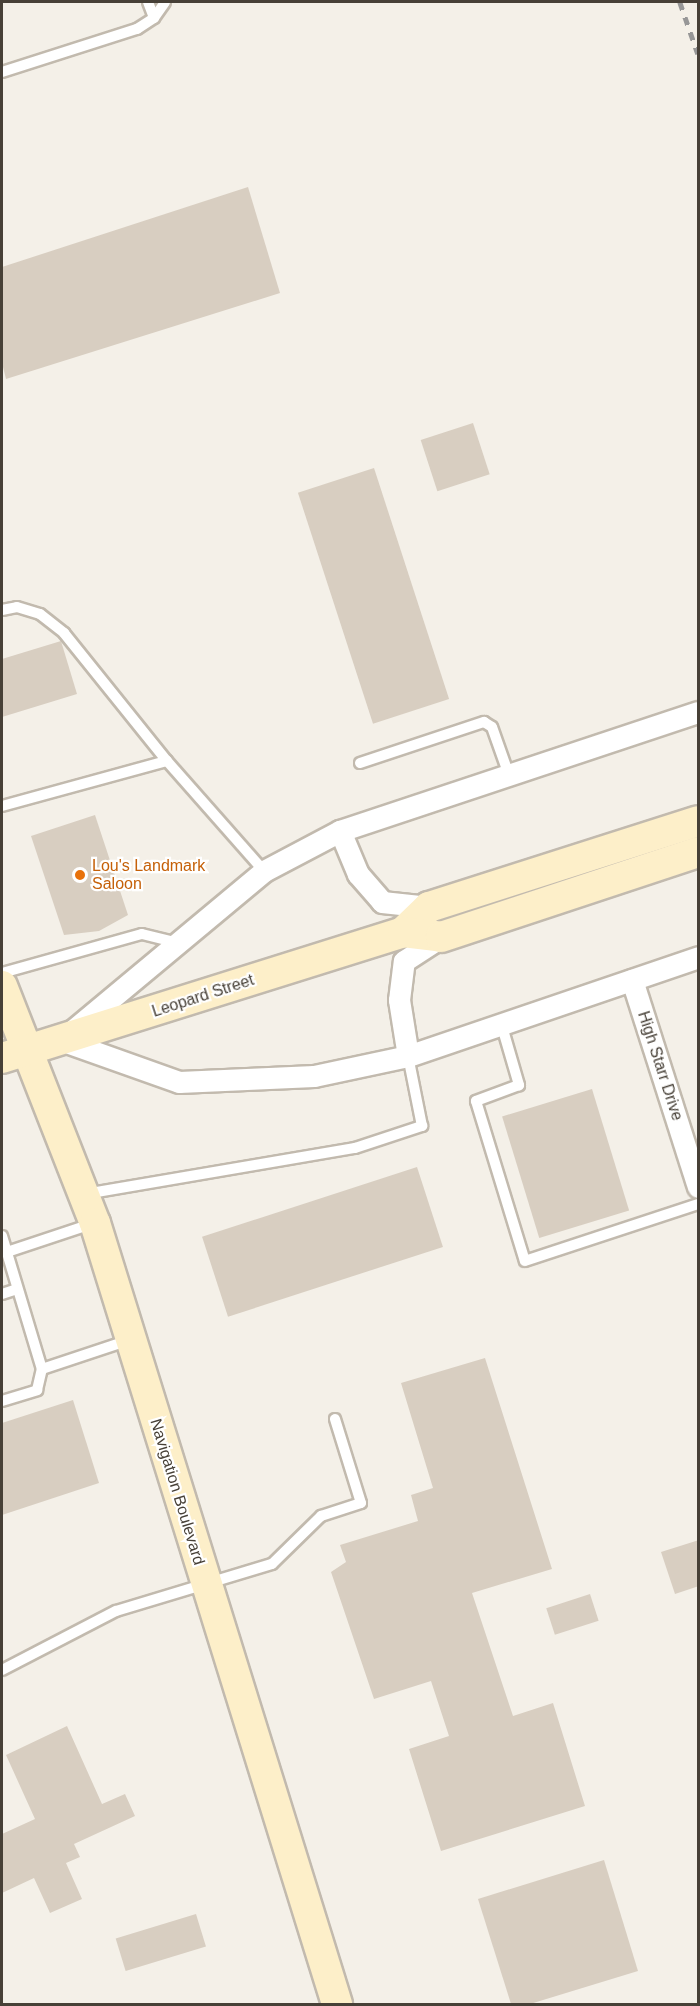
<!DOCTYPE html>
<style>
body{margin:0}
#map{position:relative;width:700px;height:2006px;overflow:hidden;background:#f4f0e8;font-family:Arial,sans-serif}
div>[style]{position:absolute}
.building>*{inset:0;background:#d8cec1;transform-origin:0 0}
.roads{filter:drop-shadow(2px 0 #c2baae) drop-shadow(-2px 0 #c2baae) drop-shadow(0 2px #c2baae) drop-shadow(0 -2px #c2baae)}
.lane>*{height:10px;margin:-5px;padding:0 5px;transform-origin:5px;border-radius:5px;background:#fff}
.street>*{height:21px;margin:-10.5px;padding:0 10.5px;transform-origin:10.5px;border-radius:10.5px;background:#fff}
.secondary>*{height:30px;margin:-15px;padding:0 15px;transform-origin:15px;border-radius:15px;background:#fdefc9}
.rail>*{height:4.5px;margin-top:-2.25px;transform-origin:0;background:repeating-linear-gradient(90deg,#979797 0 8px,transparent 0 16px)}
.dots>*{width:16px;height:16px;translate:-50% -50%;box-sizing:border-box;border:3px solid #fff;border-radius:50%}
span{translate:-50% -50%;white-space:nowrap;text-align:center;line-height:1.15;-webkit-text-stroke:4.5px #fff;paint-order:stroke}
.food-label{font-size:16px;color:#c56008}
.left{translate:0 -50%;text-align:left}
.street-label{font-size:16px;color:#474037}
.frame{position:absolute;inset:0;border:3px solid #474037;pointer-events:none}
</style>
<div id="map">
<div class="building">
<i style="clip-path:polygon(248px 187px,280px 293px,6px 379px,2px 363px,2px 267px)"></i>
<i style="left:473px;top:423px;width:54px;height:55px;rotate:72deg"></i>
<i style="left:374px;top:468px;width:243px;height:80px;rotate:72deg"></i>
<i style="clip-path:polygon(61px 641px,77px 694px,2px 717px,2px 659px)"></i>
<i style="clip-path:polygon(95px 815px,128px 915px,99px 931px,64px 935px,31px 836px)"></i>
<i style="left:592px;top:1089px;width:127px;height:94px;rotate:73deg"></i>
<i style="left:417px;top:1167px;width:84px;height:226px;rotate:72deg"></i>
<i style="clip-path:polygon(485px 1358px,552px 1569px,472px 1593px,513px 1716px,553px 1703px,585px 1806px,441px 1851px,409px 1749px,449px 1736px,431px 1681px,374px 1699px,331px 1572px,346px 1562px,340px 1545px,418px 1521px,411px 1495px,433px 1488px,401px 1383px)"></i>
<i style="clip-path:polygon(73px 1400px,99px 1483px,2px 1515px,2px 1423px)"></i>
<i style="clip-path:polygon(699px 1540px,699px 1586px,675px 1594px,661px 1552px)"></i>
<i style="left:590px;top:1594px;width:28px;height:46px;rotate:72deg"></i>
<i style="clip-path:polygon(67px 1726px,102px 1804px,125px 1794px,135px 1816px,74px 1844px,80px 1857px,66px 1863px,82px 1899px,50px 1913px,34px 1878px,2px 1893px,2px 1834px,35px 1819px,6px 1755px)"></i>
<i style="clip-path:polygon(604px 1860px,638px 1971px,530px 2004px,511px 2004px,478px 1899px)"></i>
<i style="left:196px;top:1914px;width:34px;height:84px;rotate:73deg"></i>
</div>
<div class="roads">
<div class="lane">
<i style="left:148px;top:2px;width:17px;rotate:69deg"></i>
<i style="left:2px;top:72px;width:142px;rotate:-17.7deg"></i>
<i style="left:137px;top:29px;width:20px;rotate:-33deg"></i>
<i style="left:154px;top:18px;width:19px;rotate:-55deg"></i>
<i style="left:2px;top:610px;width:15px;rotate:-11deg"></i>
<i style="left:17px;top:607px;width:24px;rotate:17deg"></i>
<i style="left:40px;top:614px;width:31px;rotate:38deg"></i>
<i style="left:64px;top:633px;width:164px;rotate:51.2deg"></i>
<i style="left:360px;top:763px;width:131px;rotate:-18.3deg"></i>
<i style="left:484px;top:722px;width:9px;rotate:32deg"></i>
<i style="left:492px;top:727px;width:51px;rotate:70.5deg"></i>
<i style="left:2px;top:806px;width:171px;rotate:-15.3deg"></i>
<i style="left:167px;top:761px;width:147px;rotate:48.6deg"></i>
<i style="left:2px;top:973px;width:145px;rotate:-15.6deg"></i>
<i style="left:142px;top:934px;width:36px;rotate:14deg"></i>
<i style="left:501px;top:1023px;width:65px;rotate:73.8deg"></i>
<i style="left:519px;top:1085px;width:46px;rotate:159.6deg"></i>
<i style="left:476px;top:1101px;width:167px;rotate:73deg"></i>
<i style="left:525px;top:1261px;width:182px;rotate:-18.2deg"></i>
<i style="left:85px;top:1194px;width:274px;rotate:-9.7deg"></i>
<i style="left:355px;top:1148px;width:71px;rotate:-18.2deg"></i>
<i style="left:422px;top:1126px;width:71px;rotate:-101.3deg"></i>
<i style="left:2px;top:1236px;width:139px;rotate:73.3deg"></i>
<i style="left:7px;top:1252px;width:92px;rotate:-18.4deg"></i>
<i style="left:2px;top:1294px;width:16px;rotate:-18deg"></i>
<i style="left:2px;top:1401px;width:37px;rotate:-17deg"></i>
<i style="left:37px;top:1390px;width:22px;rotate:-77deg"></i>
<i style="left:42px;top:1369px;width:92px;rotate:-18.4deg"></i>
<i style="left:2px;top:1670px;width:128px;rotate:-27.4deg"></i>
<i style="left:116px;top:1611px;width:163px;rotate:-16.8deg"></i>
<i style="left:272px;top:1564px;width:69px;rotate:-44.4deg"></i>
<i style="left:321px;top:1516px;width:42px;rotate:-18deg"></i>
<i style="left:361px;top:1503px;width:88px;rotate:-107.2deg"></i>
</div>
<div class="street">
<i style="left:340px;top:831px;width:47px;rotate:67.3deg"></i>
<i style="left:358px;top:874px;width:37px;rotate:49deg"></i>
<i style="left:382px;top:902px;width:47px;rotate:6.1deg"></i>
<i style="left:632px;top:980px;width:217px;rotate:72.3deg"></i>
<i style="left:72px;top:1031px;width:250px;rotate:-39.8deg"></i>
<i style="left:264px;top:871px;width:86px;rotate:-27.8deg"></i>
<i style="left:340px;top:831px;width:377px;rotate:-18.4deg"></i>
<i style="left:61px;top:1040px;width:125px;rotate:19.6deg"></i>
<i style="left:179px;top:1082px;width:135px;rotate:-2.5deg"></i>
<i style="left:314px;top:1076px;width:96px;rotate:-12deg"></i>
<i style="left:408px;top:1056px;width:306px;rotate:-18.8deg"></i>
<i style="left:408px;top:1056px;width:57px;rotate:-99.1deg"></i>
<i style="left:399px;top:1000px;width:39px;rotate:-83deg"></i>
<i style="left:404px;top:961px;width:44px;rotate:-33deg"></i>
</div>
<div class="secondary">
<i style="left:403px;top:932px;width:36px;rotate:-44deg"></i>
<i style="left:429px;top:907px;width:282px;rotate:-17.7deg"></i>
<i style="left:2px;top:986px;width:255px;rotate:68.6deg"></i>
<i style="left:95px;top:1223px;width:818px;rotate:72.78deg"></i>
<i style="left:2px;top:1058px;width:420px;rotate:-17.4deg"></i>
<i style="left:403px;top:932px;width:38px;rotate:7deg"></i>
<i style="left:441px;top:937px;width:271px;rotate:-18.3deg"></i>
</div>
</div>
<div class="rail">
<i style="left:680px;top:2px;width:55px;rotate:70.9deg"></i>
</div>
<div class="dots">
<i style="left:80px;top:875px;background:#e8710a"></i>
</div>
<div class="food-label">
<span class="left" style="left:92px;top:875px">Lou's Landmark<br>Saloon</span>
</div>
<div class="street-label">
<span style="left:203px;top:996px;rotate:-18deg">Leopard Street</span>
<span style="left:660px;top:1066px;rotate:72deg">High Starr Drive</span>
<span style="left:177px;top:1492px;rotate:73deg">Navigation Boulevard</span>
</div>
<div class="frame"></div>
</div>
